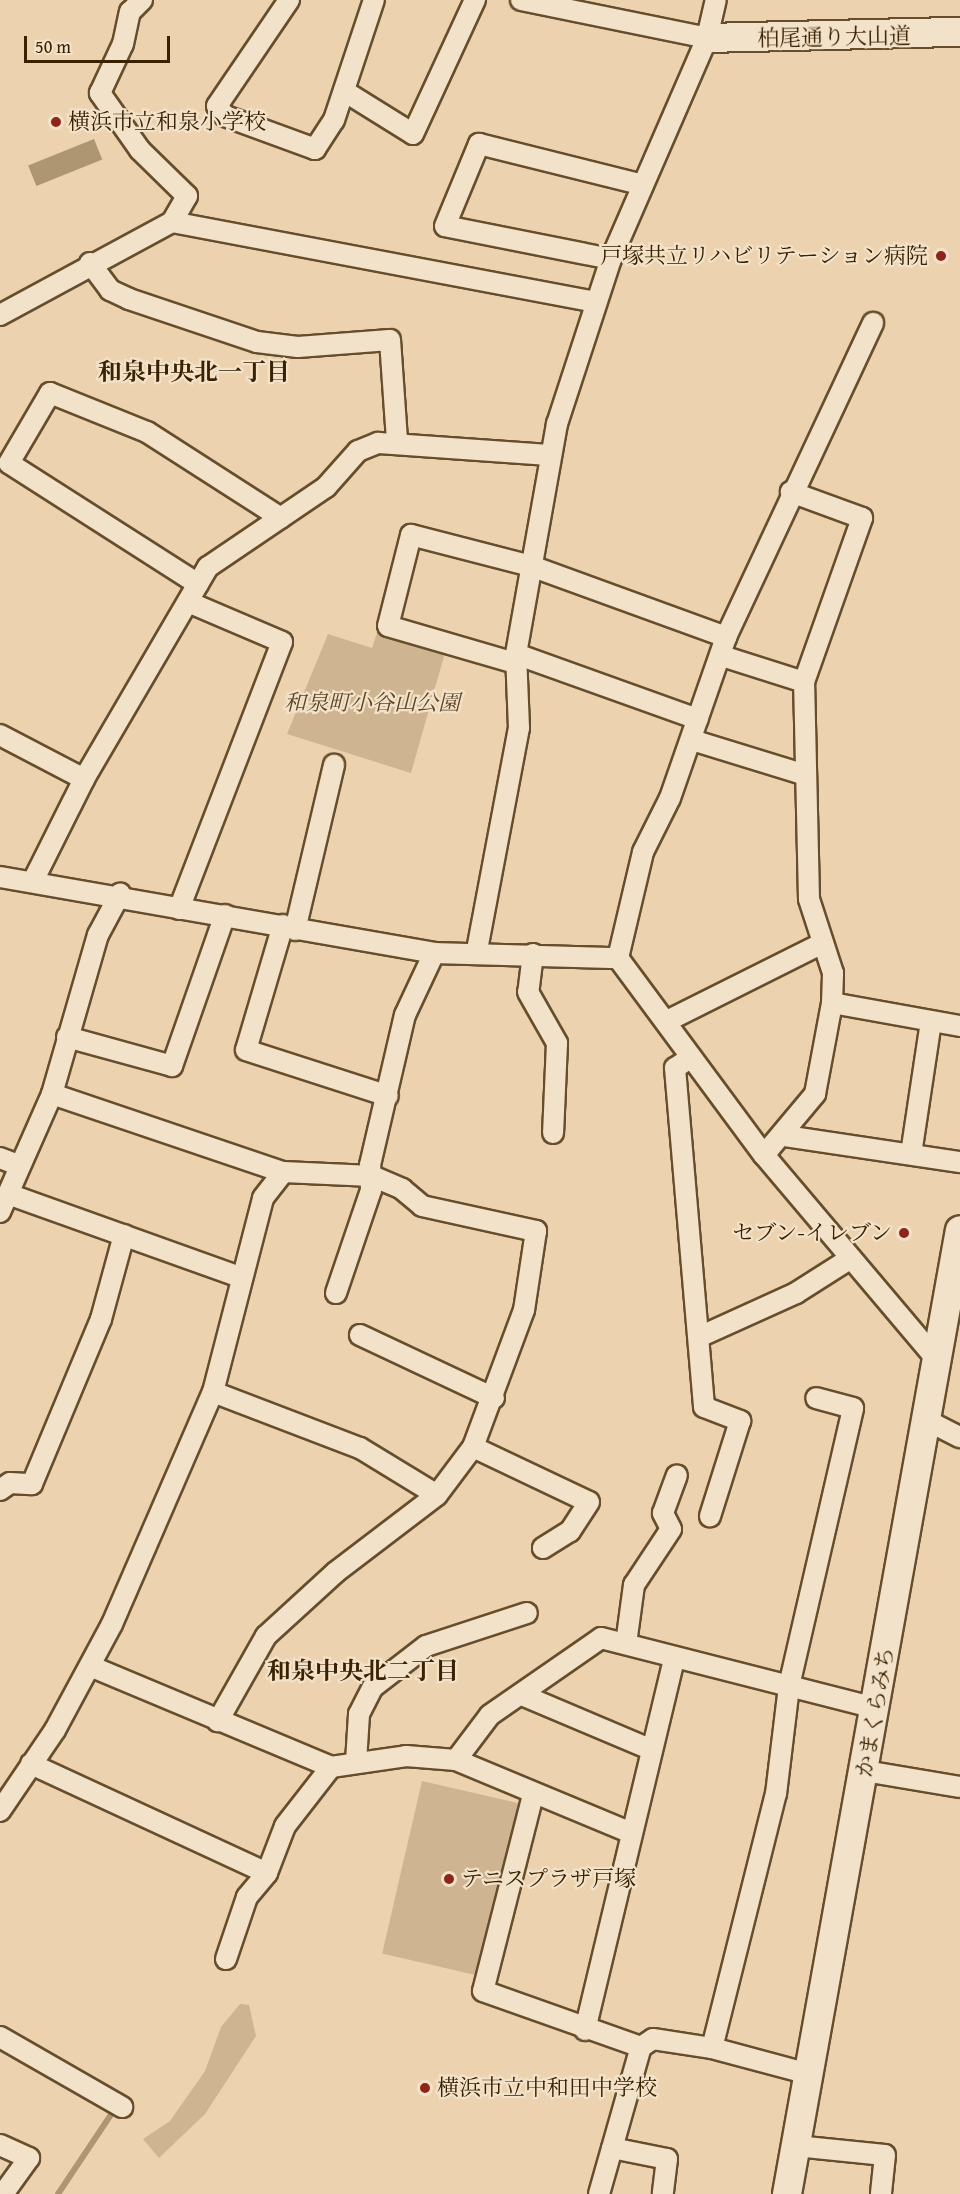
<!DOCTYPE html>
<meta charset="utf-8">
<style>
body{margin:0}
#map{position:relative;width:960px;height:2194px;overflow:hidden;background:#ecd2ae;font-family:"Gentium Book Plus","Noto Serif JP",serif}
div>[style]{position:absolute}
.green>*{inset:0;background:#ceb490;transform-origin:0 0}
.water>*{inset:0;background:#af9673;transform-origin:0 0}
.stream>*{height:6px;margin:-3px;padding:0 3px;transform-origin:3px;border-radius:3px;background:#af9673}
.roads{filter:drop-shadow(2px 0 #664e2c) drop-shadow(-2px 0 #664e2c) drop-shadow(0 2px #664e2c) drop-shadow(0 -2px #664e2c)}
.street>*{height:20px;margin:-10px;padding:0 10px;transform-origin:10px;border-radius:10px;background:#f3e2ca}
.secondary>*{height:28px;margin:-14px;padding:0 14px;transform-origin:14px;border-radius:14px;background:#f3e2ca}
.dots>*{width:16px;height:16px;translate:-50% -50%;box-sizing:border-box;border:3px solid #f3e2ca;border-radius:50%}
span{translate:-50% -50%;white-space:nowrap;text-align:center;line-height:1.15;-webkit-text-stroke:4.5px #f3e2ca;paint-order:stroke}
.street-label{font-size:22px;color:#3a2200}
.poi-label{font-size:22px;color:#3a2200}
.left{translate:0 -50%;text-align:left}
.right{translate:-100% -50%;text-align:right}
.park-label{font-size:22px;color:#5f4624;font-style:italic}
.neighbourhood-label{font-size:24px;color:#3a2200;font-weight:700}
.scale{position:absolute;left:24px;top:36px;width:146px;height:27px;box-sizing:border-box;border:3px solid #3a2200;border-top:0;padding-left:8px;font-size:18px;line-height:21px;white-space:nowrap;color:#3a2200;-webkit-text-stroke:4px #f3e2ca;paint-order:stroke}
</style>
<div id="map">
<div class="green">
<i style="clip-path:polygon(378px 630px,446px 649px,411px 773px,287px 734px,328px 634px,372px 648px)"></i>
<i style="left:422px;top:1781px;width:99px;height:177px;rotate:13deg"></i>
<i style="clip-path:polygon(240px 2004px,249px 2005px,256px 2036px,205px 2114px,159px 2158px,143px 2139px,170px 2121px,205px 2071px,221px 2027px)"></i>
</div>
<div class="water">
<i style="left:94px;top:139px;width:22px;height:71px;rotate:68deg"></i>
</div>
<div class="stream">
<i style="left:58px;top:2194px;width:97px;rotate:-56.3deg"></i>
</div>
<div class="roads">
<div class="street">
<i style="left:289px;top:0;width:128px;rotate:124.2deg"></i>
<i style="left:217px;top:106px;width:13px;rotate:51deg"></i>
<i style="left:225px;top:116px;width:96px;rotate:20.1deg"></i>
<i style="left:315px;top:149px;width:35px;rotate:-57deg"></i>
<i style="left:334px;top:120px;width:126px;rotate:-71.6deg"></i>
<i style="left:521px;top:0;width:190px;rotate:11.5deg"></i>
<i style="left:344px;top:91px;width:81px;rotate:31.9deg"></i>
<i style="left:413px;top:134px;width:148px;rotate:-65.2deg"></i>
<i style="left:172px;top:222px;width:431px;rotate:10.7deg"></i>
<i style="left:611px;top:259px;width:169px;rotate:-168.8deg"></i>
<i style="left:445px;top:226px;width:89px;rotate:-67.5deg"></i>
<i style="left:479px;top:144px;width:169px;rotate:14deg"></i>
<i style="left:90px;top:263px;width:34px;rotate:53deg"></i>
<i style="left:110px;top:290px;width:21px;rotate:25deg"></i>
<i style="left:129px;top:299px;width:135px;rotate:18.6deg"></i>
<i style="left:257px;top:342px;width:41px;rotate:7deg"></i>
<i style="left:298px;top:347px;width:92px;rotate:-4.4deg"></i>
<i style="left:390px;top:340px;width:101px;rotate:86deg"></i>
<i style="left:0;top:315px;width:196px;rotate:-28.4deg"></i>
<i style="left:172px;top:222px;width:30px;rotate:-60deg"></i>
<i style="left:187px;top:196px;width:66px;rotate:-135.6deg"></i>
<i style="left:140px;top:150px;width:70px;rotate:-125.1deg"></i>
<i style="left:100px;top:93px;width:54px;rotate:-64.9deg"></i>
<i style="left:123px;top:44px;width:33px;rotate:-78deg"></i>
<i style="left:130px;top:12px;width:17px;rotate:-45deg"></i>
<i style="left:198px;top:584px;width:224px;rotate:-147.4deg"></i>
<i style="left:9px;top:463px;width:81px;rotate:-59.6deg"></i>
<i style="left:50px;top:393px;width:105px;rotate:21.9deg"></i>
<i style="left:147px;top:432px;width:159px;rotate:32.7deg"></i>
<i style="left:516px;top:654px;width:193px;rotate:19.7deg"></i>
<i style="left:722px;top:656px;width:86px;rotate:17.6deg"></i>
<i style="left:515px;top:663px;width:132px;rotate:-163.8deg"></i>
<i style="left:388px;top:626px;width:94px;rotate:-75.8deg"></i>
<i style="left:411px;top:535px;width:124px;rotate:14.5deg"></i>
<i style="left:531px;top:566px;width:208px;rotate:20deg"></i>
<i style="left:0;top:735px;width:95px;rotate:27.6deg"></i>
<i style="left:692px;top:740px;width:119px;rotate:17.1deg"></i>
<i style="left:0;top:877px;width:441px;rotate:9.9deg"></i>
<i style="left:434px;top:953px;width:184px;rotate:1.6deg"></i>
<i style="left:34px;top:879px;width:112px;rotate:-63.4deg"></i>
<i style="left:84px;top:779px;width:246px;rotate:-59.7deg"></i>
<i style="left:208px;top:567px;width:143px;rotate:-34.1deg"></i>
<i style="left:326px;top:487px;width:48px;rotate:-48.4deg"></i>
<i style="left:358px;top:451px;width:22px;rotate:-22deg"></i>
<i style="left:378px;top:443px;width:172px;rotate:4deg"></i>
<i style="left:179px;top:909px;width:286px;rotate:-68.9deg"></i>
<i style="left:282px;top:642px;width:102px;rotate:-156.9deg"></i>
<i style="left:283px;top:925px;width:130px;rotate:106.5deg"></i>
<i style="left:246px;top:1050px;width:149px;rotate:17.9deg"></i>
<i style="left:295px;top:930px;width:170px;rotate:-76.7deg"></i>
<i style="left:477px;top:950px;width:226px;rotate:-79.3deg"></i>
<i style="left:519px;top:728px;width:74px;rotate:-92.3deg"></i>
<i style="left:516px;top:654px;width:234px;rotate:-79.9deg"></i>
<i style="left:557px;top:424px;width:174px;rotate:-71.9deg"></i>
<i style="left:611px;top:259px;width:241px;rotate:-66.5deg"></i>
<i style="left:707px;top:38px;width:39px;rotate:-77deg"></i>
<i style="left:533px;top:954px;width:38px;rotate:97deg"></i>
<i style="left:528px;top:992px;width:59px;rotate:60.4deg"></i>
<i style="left:557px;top:1043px;width:90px;rotate:92.5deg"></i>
<i style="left:618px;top:958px;width:109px;rotate:-76.7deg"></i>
<i style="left:643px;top:852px;width:60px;rotate:-63.4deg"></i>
<i style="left:670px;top:798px;width:170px;rotate:-70.8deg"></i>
<i style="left:726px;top:637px;width:347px;rotate:-64.9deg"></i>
<i style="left:618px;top:958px;width:245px;rotate:53.5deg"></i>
<i style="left:764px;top:1155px;width:268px;rotate:49.8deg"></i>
<i style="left:832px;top:1003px;width:130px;rotate:10.2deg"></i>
<i style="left:667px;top:1021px;width:174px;rotate:-26.6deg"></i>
<i style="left:67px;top:1037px;width:109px;rotate:15.4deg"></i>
<i style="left:172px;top:1066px;width:160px;rotate:-70.7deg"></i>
<i style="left:690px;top:1058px;width:18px;rotate:146deg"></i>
<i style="left:675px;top:1068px;width:340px;rotate:85.1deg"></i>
<i style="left:704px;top:1407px;width:39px;rotate:21deg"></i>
<i style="left:740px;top:1421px;width:100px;rotate:107.5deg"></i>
<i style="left:52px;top:1094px;width:244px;rotate:18.7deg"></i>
<i style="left:283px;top:1172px;width:89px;rotate:2.6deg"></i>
<i style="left:372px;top:1176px;width:33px;rotate:23deg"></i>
<i style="left:402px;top:1189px;width:26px;rotate:40deg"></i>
<i style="left:422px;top:1206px;width:117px;rotate:12.4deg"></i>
<i style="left:536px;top:1231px;width:80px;rotate:98.6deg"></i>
<i style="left:524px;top:1310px;width:146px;rotate:110.4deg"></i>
<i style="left:473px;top:1447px;width:60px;rotate:126.9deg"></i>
<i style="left:437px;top:1495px;width:127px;rotate:142.7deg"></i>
<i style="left:336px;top:1572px;width:95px;rotate:137.6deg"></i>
<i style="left:266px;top:1636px;width:98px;rotate:119.5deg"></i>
<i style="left:785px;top:1136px;width:177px;rotate:8.5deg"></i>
<i style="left:911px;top:1154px;width:134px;rotate:-81.4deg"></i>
<i style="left:764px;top:1155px;width:80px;rotate:-50.1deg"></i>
<i style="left:815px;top:1094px;width:93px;rotate:-79.4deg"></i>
<i style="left:832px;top:1003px;width:30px;rotate:-88deg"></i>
<i style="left:833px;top:973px;width:78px;rotate:-108deg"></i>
<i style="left:809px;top:899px;width:217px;rotate:-91.3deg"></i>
<i style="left:804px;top:682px;width:174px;rotate:-70.5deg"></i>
<i style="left:862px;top:518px;width:76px;rotate:-159.9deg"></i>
<i style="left:0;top:1158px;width:19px;rotate:21deg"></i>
<i style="left:8px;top:1194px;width:246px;rotate:19.7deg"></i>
<i style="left:0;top:1212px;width:129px;rotate:-66.2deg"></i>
<i style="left:52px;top:1094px;width:166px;rotate:-73.9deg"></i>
<i style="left:98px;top:935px;width:47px;rotate:-61.8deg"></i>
<i style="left:336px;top:1293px;width:109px;rotate:-71.2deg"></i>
<i style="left:371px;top:1190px;width:25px;rotate:-92deg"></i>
<i style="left:370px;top:1165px;width:154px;rotate:-76.9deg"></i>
<i style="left:405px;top:1015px;width:68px;rotate:-64.9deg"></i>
<i style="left:360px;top:1335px;width:148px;rotate:25.2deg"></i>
<i style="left:699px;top:1337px;width:107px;rotate:-24.4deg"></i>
<i style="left:796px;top:1293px;width:62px;rotate:-32.4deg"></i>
<i style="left:213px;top:1392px;width:157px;rotate:20.9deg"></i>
<i style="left:360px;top:1448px;width:90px;rotate:31.4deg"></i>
<i style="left:928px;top:1421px;width:36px;rotate:27deg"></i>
<i style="left:473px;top:1447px;width:128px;rotate:25.4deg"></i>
<i style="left:589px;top:1502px;width:35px;rotate:123deg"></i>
<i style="left:570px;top:1531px;width:32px;rotate:148deg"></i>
<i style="left:0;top:1490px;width:12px;rotate:-35deg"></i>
<i style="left:10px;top:1483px;width:22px;rotate:3deg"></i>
<i style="left:32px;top:1484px;width:179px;rotate:-67.3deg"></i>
<i style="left:101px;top:1319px;width:87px;rotate:-74.7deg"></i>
<i style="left:626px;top:1644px;width:60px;rotate:-82.3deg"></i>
<i style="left:634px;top:1585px;width:67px;rotate:-56.5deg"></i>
<i style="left:671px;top:1529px;width:18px;rotate:-117deg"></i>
<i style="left:663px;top:1513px;width:40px;rotate:-69.8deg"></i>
<i style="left:90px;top:1666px;width:261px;rotate:22.7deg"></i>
<i style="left:522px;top:1695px;width:139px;rotate:22.9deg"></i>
<i style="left:456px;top:1760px;width:56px;rotate:-52.9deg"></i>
<i style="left:490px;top:1715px;width:135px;rotate:-34.7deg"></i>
<i style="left:601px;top:1638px;width:284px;rotate:14.3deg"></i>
<i style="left:356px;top:1762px;width:48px;rotate:-86.4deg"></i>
<i style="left:359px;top:1714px;width:30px;rotate:-63deg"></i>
<i style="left:373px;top:1687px;width:67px;rotate:-37.7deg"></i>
<i style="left:426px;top:1646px;width:106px;rotate:-18.1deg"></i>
<i style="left:31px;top:1764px;width:260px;rotate:24.8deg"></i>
<i style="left:865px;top:1771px;width:96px;rotate:9.6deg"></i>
<i style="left:533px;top:1795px;width:202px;rotate:104.3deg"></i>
<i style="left:483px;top:1991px;width:168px;rotate:19.5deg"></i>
<i style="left:641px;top:2047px;width:14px;rotate:-34deg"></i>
<i style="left:653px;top:2039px;width:60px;rotate:8.7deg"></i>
<i style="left:712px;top:2048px;width:100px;rotate:15deg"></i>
<i style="left:0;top:1811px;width:98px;rotate:-55.8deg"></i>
<i style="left:55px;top:1730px;width:120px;rotate:-61.7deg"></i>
<i style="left:112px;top:1624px;width:253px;rotate:-66.5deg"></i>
<i style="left:213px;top:1392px;width:200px;rotate:-75.5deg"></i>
<i style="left:263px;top:1198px;width:33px;rotate:-52deg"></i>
<i style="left:226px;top:1959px;width:65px;rotate:-71.3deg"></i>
<i style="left:247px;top:1897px;width:31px;rotate:-50deg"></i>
<i style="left:267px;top:1873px;width:50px;rotate:-69deg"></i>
<i style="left:285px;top:1826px;width:75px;rotate:-52.1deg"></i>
<i style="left:331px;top:1767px;width:76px;rotate:-8.3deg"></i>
<i style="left:406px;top:1756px;width:50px;rotate:4.6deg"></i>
<i style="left:456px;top:1760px;width:190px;rotate:22.6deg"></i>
<i style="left:585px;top:2030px;width:382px;rotate:-76.5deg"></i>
<i style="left:0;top:2037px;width:141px;rotate:29.8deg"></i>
<i style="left:712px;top:2048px;width:262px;rotate:-75.9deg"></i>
<i style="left:776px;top:1794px;width:109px;rotate:-83.1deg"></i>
<i style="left:789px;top:1686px;width:285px;rotate:-77deg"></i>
<i style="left:853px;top:1408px;width:38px;rotate:-165deg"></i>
<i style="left:0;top:2145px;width:32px;rotate:24deg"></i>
<i style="left:29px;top:2158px;width:44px;rotate:125.8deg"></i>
<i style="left:796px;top:2146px;width:89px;rotate:5.8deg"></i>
<i style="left:885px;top:2155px;width:39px;rotate:96deg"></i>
<i style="left:612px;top:2148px;width:56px;rotate:11.3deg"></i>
<i style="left:667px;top:2159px;width:35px;rotate:97deg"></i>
<i style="left:599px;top:2194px;width:153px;rotate:-74.1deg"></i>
</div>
<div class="secondary">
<i style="left:707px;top:38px;width:253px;rotate:-1.4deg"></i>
<i style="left:787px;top:2194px;width:979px;rotate:-79.83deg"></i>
</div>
</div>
<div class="dots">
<i style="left:56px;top:122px;background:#8f2418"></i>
<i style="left:941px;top:256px;background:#8f2418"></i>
<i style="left:904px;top:1233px;background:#8f2418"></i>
<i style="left:449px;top:1879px;background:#8f2418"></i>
<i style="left:425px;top:2088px;background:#8f2418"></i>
</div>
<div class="street-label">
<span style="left:834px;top:37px;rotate:-1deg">柏尾通り大山道</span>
<span style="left:875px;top:1712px;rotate:-80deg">かまくらみち</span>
</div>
<div class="poi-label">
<span class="left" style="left:68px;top:122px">横浜市立和泉小学校</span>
<span class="right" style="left:928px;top:256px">戸塚共立リハビリテーション病院</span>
<span class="right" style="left:892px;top:1233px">セブン-イレブン</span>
<span class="left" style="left:461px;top:1879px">テニスプラザ戸塚</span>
<span class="left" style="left:437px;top:2088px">横浜市立中和田中学校</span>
</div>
<div class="park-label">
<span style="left:372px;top:703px">和泉町小谷山公園</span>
</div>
<div class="neighbourhood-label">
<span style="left:194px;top:372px">和泉中央北一丁目</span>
<span style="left:363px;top:1671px">和泉中央北二丁目</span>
</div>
<div class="scale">50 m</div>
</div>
